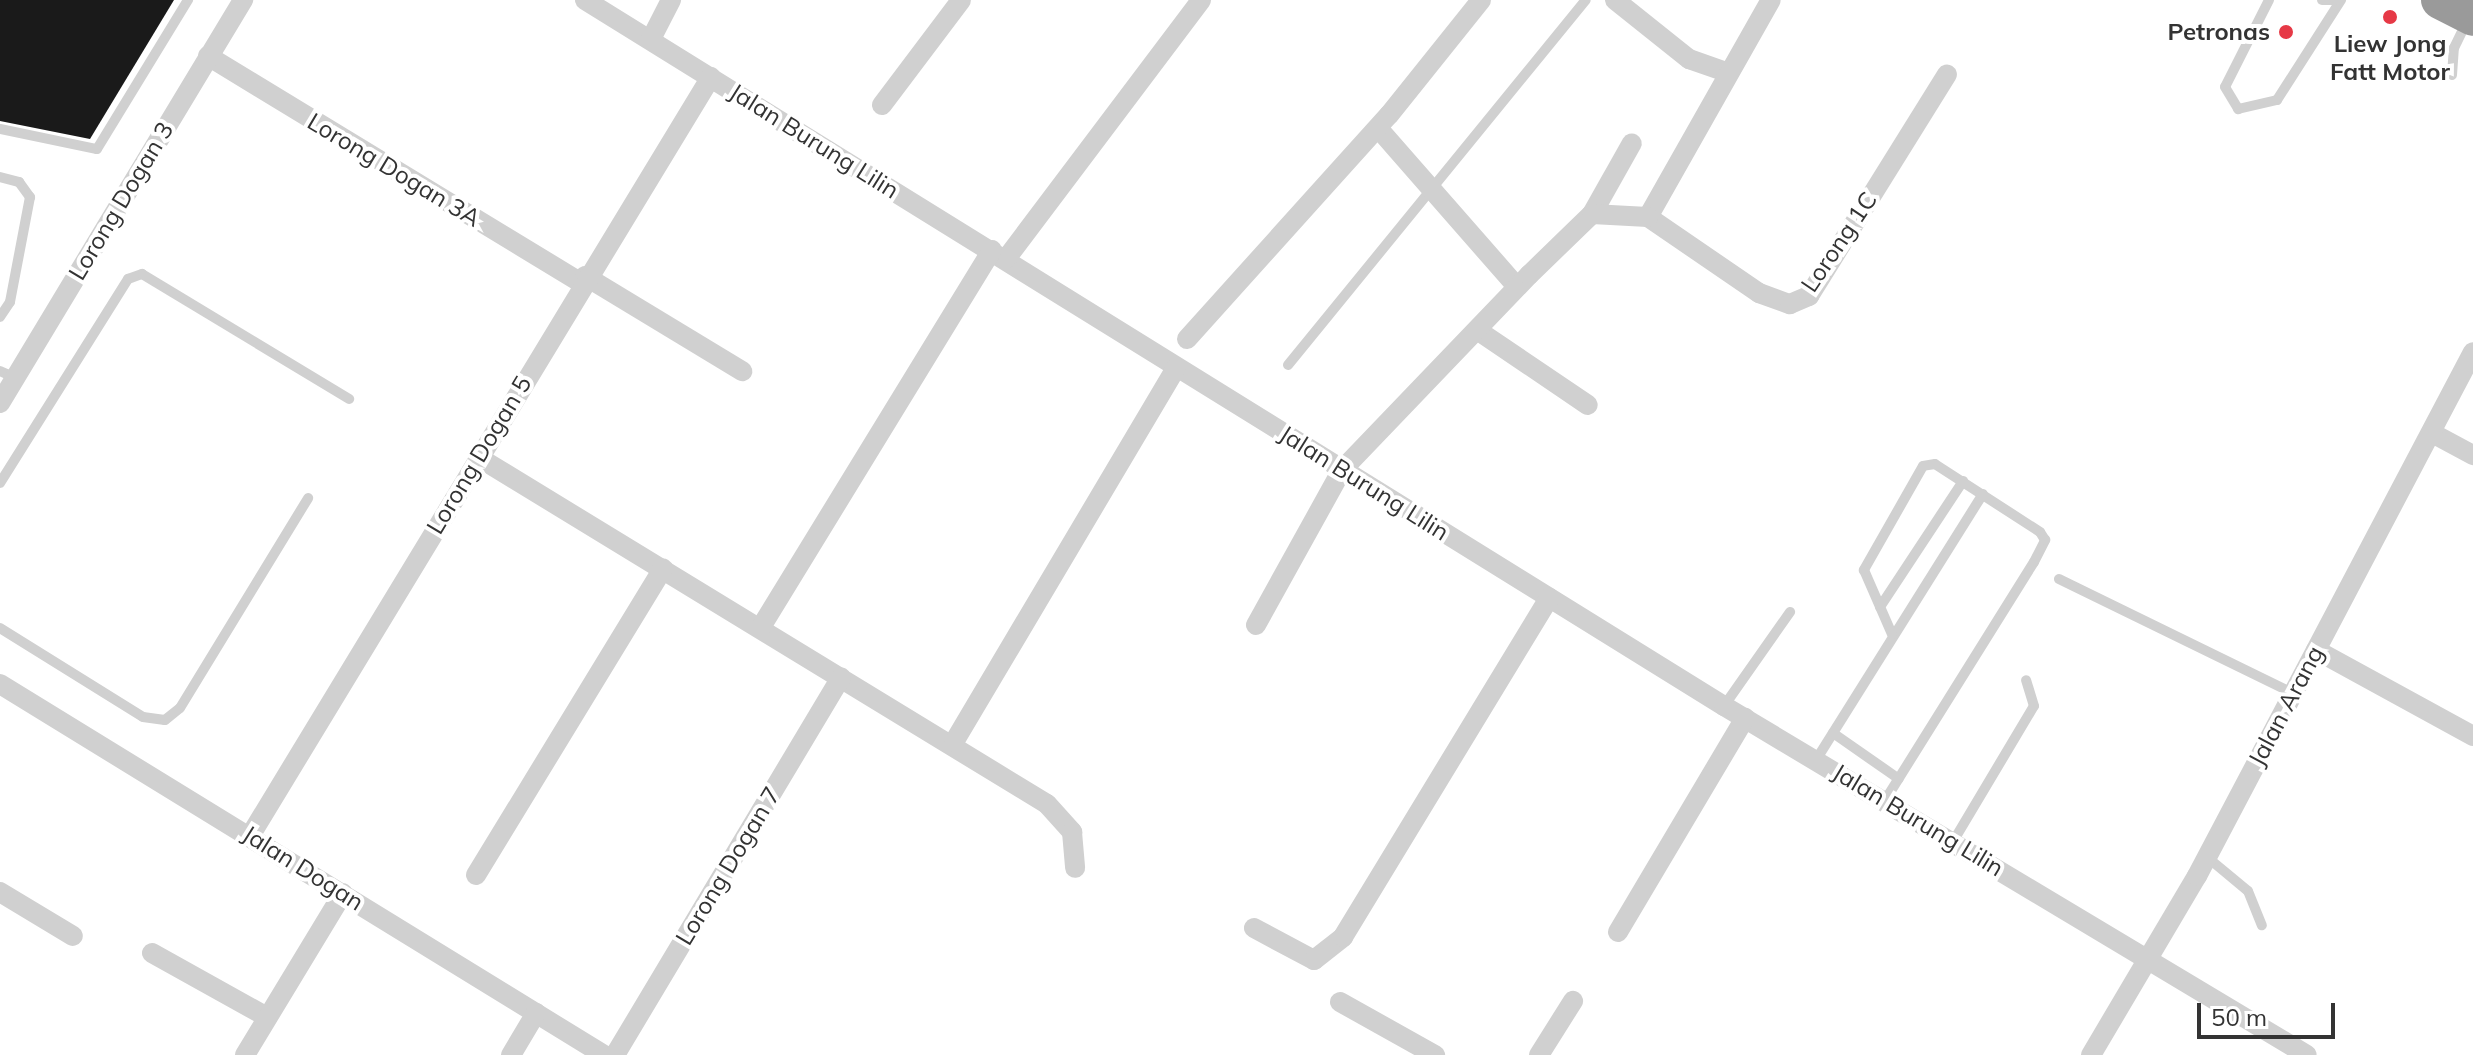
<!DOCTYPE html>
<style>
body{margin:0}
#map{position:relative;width:2473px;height:1055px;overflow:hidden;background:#fff;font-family:Mulish,sans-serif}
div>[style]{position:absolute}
.building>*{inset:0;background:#1a1a1a}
.lane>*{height:10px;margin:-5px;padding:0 5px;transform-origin:5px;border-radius:5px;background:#d0d0d0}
.street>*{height:20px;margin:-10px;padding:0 10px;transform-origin:10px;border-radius:10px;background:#d0d0d0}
.highway>*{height:38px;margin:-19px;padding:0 19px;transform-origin:19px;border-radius:19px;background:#9a9a9a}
.dots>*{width:22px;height:22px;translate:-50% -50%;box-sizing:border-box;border:4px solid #fff;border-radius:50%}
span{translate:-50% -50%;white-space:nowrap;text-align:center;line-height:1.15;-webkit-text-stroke:8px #fff;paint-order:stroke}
.poi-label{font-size:24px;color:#333;font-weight:700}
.right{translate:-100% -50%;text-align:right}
.street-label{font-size:24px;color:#333}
.scale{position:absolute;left:2197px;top:1003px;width:138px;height:36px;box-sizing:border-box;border:4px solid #333;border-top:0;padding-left:10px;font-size:24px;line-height:28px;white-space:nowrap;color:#333;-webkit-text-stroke:6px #fff;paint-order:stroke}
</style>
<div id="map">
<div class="building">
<i style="clip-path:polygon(0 0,174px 0,90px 139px,0 121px)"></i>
</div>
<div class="lane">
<i style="left:2269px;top:0;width:97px;rotate:116.8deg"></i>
<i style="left:2225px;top:87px;width:26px;rotate:59deg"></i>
<i style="left:2238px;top:109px;width:40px;rotate:-13deg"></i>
<i style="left:2277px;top:100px;width:119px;rotate:-57.4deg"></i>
<i style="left:2322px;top:0;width:12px"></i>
<i style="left:2452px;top:75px;width:27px;rotate:-86deg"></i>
<i style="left:2454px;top:48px;width:30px;rotate:-64deg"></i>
<i style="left:0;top:129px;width:99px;rotate:11.7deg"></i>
<i style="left:97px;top:149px;width:175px;rotate:-58.6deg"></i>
<i style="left:0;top:177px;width:20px;rotate:15deg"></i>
<i style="left:19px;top:182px;width:19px;rotate:54deg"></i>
<i style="left:30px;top:197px;width:107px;rotate:100.8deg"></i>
<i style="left:10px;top:302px;width:18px;rotate:124deg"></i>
<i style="left:1288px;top:365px;width:471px;rotate:-50.8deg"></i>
<i style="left:0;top:371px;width:17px;rotate:24deg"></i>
<i style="left:0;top:483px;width:241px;rotate:-57.9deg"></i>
<i style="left:128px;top:279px;width:15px;rotate:-20deg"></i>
<i style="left:142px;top:274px;width:242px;rotate:31.1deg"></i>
<i style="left:2059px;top:579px;width:260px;rotate:26deg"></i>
<i style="left:1880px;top:607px;width:151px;rotate:-56.6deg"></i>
<i style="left:0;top:628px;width:168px;rotate:31.9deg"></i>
<i style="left:143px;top:717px;width:22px;rotate:8deg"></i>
<i style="left:165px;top:720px;width:19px;rotate:-39deg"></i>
<i style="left:180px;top:708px;width:246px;rotate:-58.6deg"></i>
<i style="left:1724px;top:706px;width:115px;rotate:-54.9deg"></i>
<i style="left:1833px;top:733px;width:80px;rotate:34.9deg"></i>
<i style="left:1816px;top:760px;width:314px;rotate:-57.9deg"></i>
<i style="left:1884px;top:802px;width:283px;rotate:-58deg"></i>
<i style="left:2034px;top:562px;width:25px;rotate:-63deg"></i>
<i style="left:2045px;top:540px;width:9px;rotate:-122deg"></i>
<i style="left:2040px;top:532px;width:125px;rotate:-147.1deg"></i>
<i style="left:1935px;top:464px;width:12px;rotate:171deg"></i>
<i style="left:1923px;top:466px;width:120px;rotate:119.6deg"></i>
<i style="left:1864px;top:570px;width:70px;rotate:66.4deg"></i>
<i style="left:1954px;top:840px;width:156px;rotate:-59.2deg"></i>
<i style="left:2034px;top:706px;width:27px;rotate:-107deg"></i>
<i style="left:2207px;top:857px;width:53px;rotate:39.7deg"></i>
<i style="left:2248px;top:891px;width:37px;rotate:68deg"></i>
</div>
<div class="street">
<i style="left:585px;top:0;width:1340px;rotate:31.79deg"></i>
<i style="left:1724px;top:706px;width:679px;rotate:30.91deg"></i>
<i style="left:1615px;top:0;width:95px;rotate:38.6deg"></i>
<i style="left:1689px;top:59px;width:42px;rotate:19.3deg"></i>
<i style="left:651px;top:39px;width:44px;rotate:-62.9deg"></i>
<i style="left:208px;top:56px;width:437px;rotate:31.3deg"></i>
<i style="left:882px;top:105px;width:131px;rotate:-53deg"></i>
<i style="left:1378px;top:128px;width:211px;rotate:48.8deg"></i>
<i style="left:1592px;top:214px;width:81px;rotate:-60.6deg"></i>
<i style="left:1648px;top:217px;width:135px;rotate:34.4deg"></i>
<i style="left:1759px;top:293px;width:33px;rotate:20deg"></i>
<i style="left:1790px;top:304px;width:21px;rotate:-23deg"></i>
<i style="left:1809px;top:296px;width:261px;rotate:-58.1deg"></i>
<i style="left:1648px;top:217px;width:249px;rotate:-60.5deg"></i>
<i style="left:1006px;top:259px;width:324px;rotate:-53deg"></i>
<i style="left:585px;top:276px;width:184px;rotate:31.2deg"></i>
<i style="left:1480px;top:332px;width:130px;rotate:34.1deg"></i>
<i style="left:1187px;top:339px;width:302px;rotate:-48deg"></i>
<i style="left:1389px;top:115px;width:147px;rotate:-51.3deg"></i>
<i style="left:0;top:403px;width:471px;rotate:-58.9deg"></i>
<i style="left:2432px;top:433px;width:47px;rotate:28.2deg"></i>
<i style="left:478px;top:457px;width:666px;rotate:31.38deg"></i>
<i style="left:1047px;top:804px;width:38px;rotate:48deg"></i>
<i style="left:1072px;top:832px;width:36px;rotate:85deg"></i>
<i style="left:1256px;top:625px;width:177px;rotate:-61deg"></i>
<i style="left:1342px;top:470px;width:270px;rotate:-46.2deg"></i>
<i style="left:1529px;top:275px;width:88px;rotate:-44.1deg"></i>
<i style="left:1592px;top:214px;width:56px;rotate:3.1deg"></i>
<i style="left:761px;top:627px;width:442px;rotate:-58.5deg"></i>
<i style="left:2316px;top:650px;width:179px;rotate:28.7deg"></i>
<i style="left:0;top:684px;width:709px;rotate:31.56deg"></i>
<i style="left:954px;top:742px;width:435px;rotate:-59.3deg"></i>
<i style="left:250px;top:836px;width:888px;rotate:-58.73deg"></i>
<i style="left:476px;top:875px;width:359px;rotate:-58.6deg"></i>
<i style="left:0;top:892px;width:85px;rotate:31.1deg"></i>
<i style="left:1254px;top:928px;width:68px;rotate:28.1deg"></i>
<i style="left:1314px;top:960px;width:37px;rotate:-38deg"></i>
<i style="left:1343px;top:937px;width:397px;rotate:-58.7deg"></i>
<i style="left:1618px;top:932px;width:249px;rotate:-59.3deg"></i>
<i style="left:152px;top:953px;width:132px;rotate:29.1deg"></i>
<i style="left:1340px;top:1002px;width:109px;rotate:29.2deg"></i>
<i style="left:245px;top:1055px;width:189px;rotate:-58.8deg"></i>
<i style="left:511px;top:1055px;width:49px;rotate:-59.2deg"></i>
<i style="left:615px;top:1055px;width:440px;rotate:-59.1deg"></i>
<i style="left:1539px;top:1055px;width:64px;rotate:-57.8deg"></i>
<i style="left:2091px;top:1055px;width:208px;rotate:-59.4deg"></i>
<i style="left:2197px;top:876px;width:592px;rotate:-62.22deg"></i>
</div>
<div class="highway">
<i style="left:2440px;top:0;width:37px;rotate:27deg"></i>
</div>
<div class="dots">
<i style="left:2390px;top:17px;background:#e63946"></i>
<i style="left:2286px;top:32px;background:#e63946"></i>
</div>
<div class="poi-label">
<span class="right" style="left:2270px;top:32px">Petronas</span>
<span style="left:2390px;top:58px">Liew Jong<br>Fatt Motor</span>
</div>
<div class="street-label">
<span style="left:814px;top:141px;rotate:32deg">Jalan Burung Lilin</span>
<span style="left:394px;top:170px;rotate:31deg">Lorong Dogan 3A</span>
<span style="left:121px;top:201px;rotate:-59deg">Lorong Dogan 3</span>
<span style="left:1839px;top:242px;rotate:-56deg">Lorong 1C</span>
<span style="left:479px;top:455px;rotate:-59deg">Lorong Dogan 5</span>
<span style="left:1364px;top:483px;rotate:32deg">Jalan Burung Lilin</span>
<span style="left:2286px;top:706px;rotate:-62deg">Jalan Arang</span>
<span style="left:1918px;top:820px;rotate:31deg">Jalan Burung Lilin</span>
<span style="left:728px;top:866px;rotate:-59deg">Lorong Dogan 7</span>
<span style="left:303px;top:868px;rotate:32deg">Jalan Dogan</span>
</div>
<div class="scale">50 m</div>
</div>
